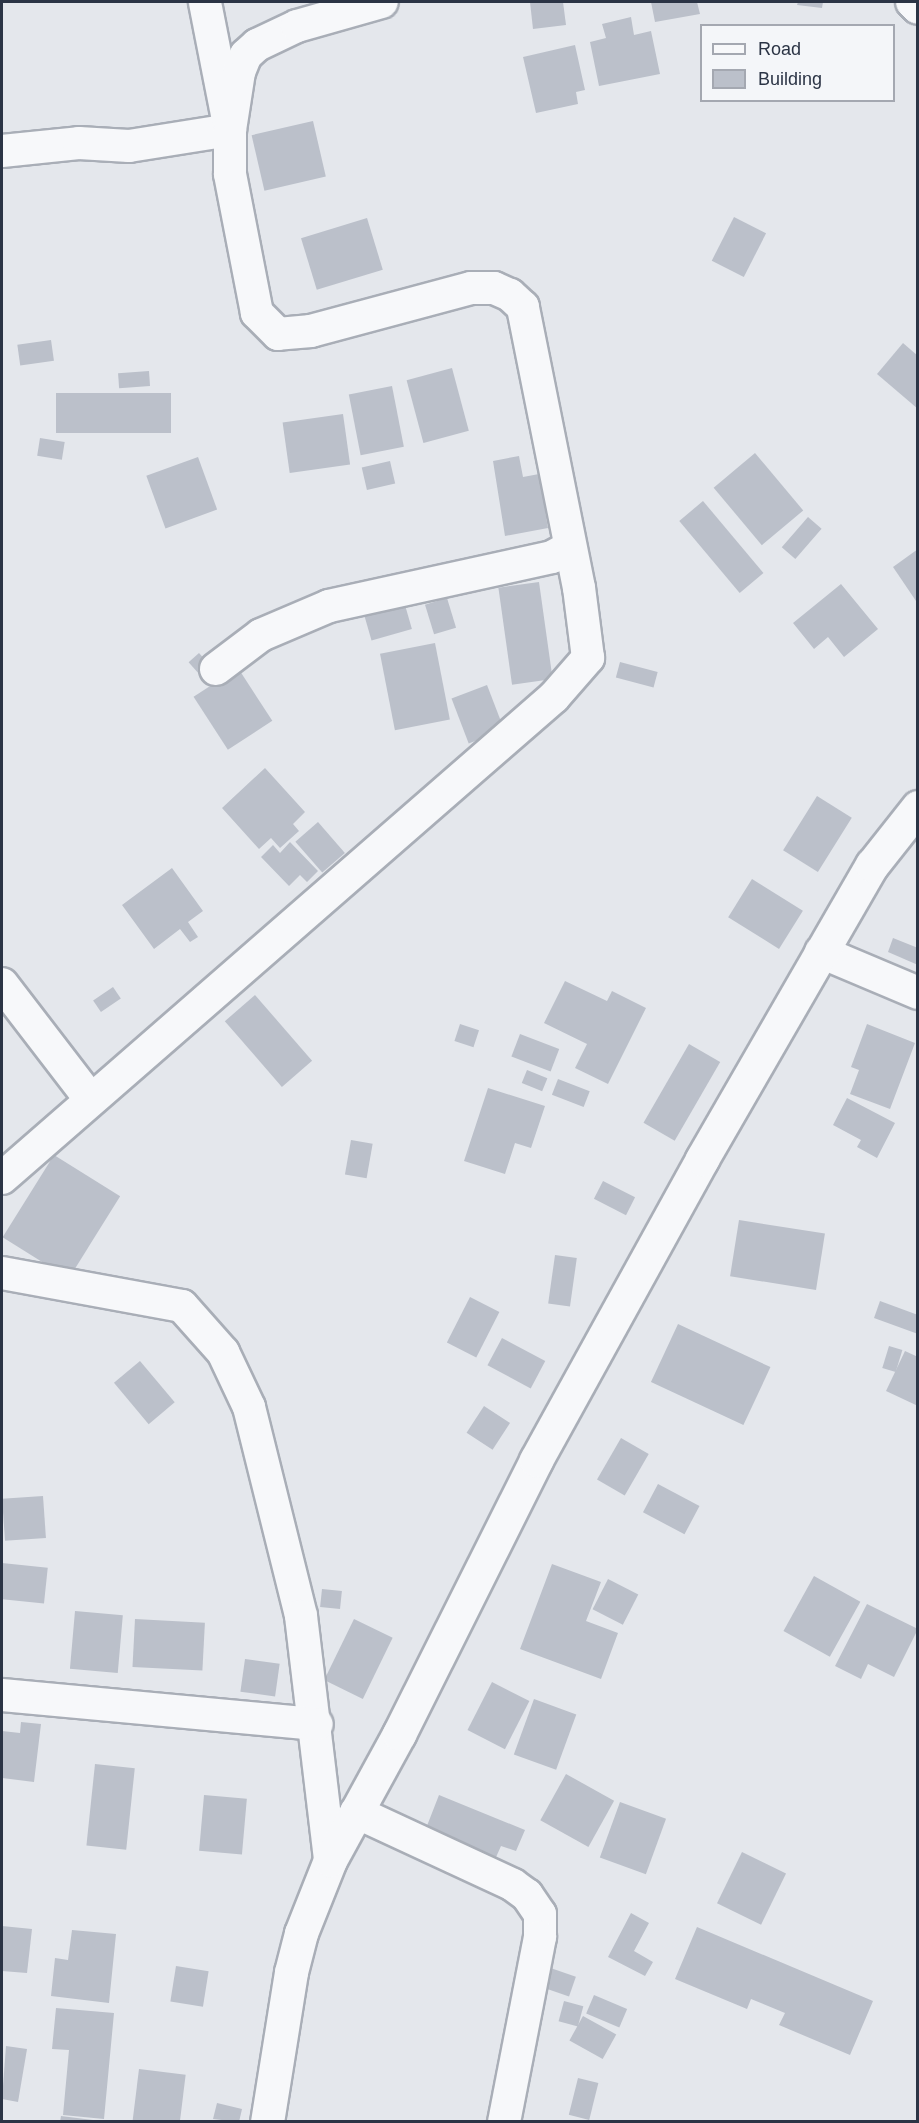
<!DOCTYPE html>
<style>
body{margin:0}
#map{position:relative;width:919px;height:2123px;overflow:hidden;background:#e4e7ec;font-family:Helvetica,sans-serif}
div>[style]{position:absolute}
.building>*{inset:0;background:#bbc0ca;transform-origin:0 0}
.roads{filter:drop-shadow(2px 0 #a9aeb7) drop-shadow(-2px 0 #a9aeb7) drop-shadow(0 2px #a9aeb7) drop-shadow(0 -2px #a9aeb7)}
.minor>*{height:32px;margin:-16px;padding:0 16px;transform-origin:16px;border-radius:16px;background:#f7f8fa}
.tertiary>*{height:33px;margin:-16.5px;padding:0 16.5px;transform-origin:16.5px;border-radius:16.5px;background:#f7f8fa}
span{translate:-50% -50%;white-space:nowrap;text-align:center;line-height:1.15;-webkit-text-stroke:4.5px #f4f6f9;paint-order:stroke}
.frame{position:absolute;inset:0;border:3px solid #2b3445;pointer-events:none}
.legend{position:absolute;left:700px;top:24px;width:195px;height:78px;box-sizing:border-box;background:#f4f6f9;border:2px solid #a4a8b1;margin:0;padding:8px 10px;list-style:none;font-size:18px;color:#2b3445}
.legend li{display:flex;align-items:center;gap:12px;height:30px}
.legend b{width:30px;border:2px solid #a4a8b1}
</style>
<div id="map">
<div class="building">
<i style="clip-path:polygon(530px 2px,563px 2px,566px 25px,533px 29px)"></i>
<i style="clip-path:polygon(651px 2px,697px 2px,700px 14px,655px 22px)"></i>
<i style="clip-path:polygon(798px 2px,823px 2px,822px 8px,797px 5px)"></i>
<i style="clip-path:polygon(631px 17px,634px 35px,651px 31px,660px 74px,599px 86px,590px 42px,606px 38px,602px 24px)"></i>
<i style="clip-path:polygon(575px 45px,585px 90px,576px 92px,578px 104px,536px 113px,523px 57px)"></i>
<i style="left:313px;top:121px;width:57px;height:63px;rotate:77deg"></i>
<i style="left:734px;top:217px;width:36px;height:49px;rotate:27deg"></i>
<i style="left:367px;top:218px;width:54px;height:69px;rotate:73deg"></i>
<i style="left:51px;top:340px;width:21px;height:34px;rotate:82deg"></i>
<i style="clip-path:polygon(903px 343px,918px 356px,918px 409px,877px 374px)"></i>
<i style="left:452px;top:368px;width:65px;height:47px;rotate:75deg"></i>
<i style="left:149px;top:371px;width:15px;height:31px;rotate:86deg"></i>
<i style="left:392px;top:386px;width:62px;height:44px;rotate:79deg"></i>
<i style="left:56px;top:393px;width:115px;height:40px"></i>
<i style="left:343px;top:414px;width:51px;height:61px;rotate:82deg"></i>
<i style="left:40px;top:438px;width:25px;height:18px;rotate:9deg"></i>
<i style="left:755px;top:453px;width:75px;height:54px;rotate:50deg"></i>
<i style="clip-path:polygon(519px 456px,523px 477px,539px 474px,548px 528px,505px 536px,493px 461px)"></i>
<i style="left:198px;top:457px;width:56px;height:55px;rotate:70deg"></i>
<i style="left:390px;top:461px;width:23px;height:29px;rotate:77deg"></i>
<i style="left:703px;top:501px;width:94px;height:31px;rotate:50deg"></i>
<i style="left:808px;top:517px;width:18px;height:40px;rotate:41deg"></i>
<i style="clip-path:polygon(918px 549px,918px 600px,916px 601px,893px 567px)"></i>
<i style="left:539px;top:582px;width:98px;height:41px;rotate:82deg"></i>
<i style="clip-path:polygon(841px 584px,878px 629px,844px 657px,828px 637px,814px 649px,793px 623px)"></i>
<i style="left:447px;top:598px;width:31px;height:23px;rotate:73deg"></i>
<i style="left:405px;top:605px;width:25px;height:42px;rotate:74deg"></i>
<i style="left:435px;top:643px;width:78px;height:56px;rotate:79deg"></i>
<i style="left:199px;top:653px;width:15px;height:14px;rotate:48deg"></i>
<i style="left:620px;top:662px;width:39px;height:16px;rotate:15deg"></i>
<i style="left:238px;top:668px;width:63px;height:53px;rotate:57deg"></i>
<i style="left:487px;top:685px;width:48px;height:38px;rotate:69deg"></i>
<i style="clip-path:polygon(265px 768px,305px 812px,293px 824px,299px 831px,280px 848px,271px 838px,259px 849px,222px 808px)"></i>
<i style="left:817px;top:796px;width:41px;height:64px;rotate:32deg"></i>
<i style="left:318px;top:822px;width:41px;height:30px;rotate:49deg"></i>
<i style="clip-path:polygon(290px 842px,318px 871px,307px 882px,300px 875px,289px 886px,261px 857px,273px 845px,280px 853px)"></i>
<i style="clip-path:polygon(172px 868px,203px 911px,188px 922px,198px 937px,190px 942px,180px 929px,154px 949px,122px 905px)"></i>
<i style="left:752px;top:879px;width:60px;height:45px;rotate:32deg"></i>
<i style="clip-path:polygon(893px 938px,918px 948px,918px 965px,888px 952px)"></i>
<i style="clip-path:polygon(565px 981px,607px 1001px,612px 991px,646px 1008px,608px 1084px,575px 1068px,587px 1044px,544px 1023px)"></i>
<i style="left:113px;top:987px;width:14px;height:24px;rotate:56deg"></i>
<i style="left:255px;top:995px;width:87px;height:40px;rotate:49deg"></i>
<i style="left:460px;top:1024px;width:20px;height:18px;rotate:18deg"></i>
<i style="clip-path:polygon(867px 1024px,915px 1043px,890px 1109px,850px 1094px,859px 1070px,851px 1067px)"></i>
<i style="left:520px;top:1034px;width:42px;height:24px;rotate:21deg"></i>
<i style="left:689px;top:1044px;width:36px;height:91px;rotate:30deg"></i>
<i style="left:527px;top:1070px;width:22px;height:14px;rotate:22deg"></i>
<i style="left:558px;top:1079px;width:34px;height:17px;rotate:21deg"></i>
<i style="clip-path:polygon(488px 1088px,545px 1106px,531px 1148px,515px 1143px,505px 1174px,464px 1161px)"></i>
<i style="clip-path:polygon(847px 1098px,895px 1123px,877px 1158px,857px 1147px,861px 1140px,833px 1125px)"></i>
<i style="left:351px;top:1140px;width:22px;height:35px;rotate:10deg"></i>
<i style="left:54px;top:1155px;width:78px;height:97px;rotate:32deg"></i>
<i style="left:603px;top:1181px;width:36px;height:20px;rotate:27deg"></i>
<i style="left:739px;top:1220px;width:87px;height:57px;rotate:9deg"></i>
<i style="left:555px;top:1255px;width:22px;height:49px;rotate:8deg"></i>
<i style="left:470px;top:1297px;width:33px;height:51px;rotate:27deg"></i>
<i style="clip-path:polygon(880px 1301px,918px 1315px,918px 1334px,874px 1318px)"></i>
<i style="left:678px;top:1324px;width:102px;height:64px;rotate:25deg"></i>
<i style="left:502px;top:1338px;width:49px;height:31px;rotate:28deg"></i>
<i style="left:889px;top:1346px;width:14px;height:23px;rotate:17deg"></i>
<i style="clip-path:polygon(905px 1351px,918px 1357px,918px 1406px,886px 1391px)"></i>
<i style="left:140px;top:1361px;width:54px;height:34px;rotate:50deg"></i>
<i style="left:484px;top:1406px;width:31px;height:32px;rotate:33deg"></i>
<i style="left:621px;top:1438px;width:32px;height:48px;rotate:30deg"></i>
<i style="left:658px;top:1484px;width:47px;height:32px;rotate:28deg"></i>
<i style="left:43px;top:1496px;width:42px;height:41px;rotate:86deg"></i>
<i style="left:2px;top:1563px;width:46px;height:36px;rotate:6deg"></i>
<i style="clip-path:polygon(552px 1564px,601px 1582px,586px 1621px,618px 1633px,601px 1679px,520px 1649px)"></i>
<i style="left:814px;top:1576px;width:53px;height:63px;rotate:29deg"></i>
<i style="left:608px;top:1579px;width:34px;height:34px;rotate:27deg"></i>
<i style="left:322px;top:1589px;width:20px;height:18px;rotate:6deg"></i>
<i style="clip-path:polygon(867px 1604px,918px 1629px,894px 1677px,868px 1664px,861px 1679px,835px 1666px)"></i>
<i style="left:75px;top:1611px;width:48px;height:58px;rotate:5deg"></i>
<i style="left:135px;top:1619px;width:70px;height:48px;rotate:3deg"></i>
<i style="left:354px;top:1619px;width:43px;height:68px;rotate:26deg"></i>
<i style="left:245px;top:1659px;width:35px;height:33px;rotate:8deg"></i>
<i style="left:492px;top:1682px;width:42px;height:54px;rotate:27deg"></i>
<i style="left:534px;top:1699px;width:45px;height:59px;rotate:20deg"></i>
<i style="clip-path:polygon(21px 1722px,41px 1724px,34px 1782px,2px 1778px,2px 1731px,20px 1733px)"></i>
<i style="left:95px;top:1764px;width:40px;height:82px;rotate:6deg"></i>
<i style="left:566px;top:1774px;width:55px;height:53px;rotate:29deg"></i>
<i style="left:204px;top:1795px;width:43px;height:56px;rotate:5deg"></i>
<i style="clip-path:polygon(439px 1795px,525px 1830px,516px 1851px,501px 1846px,493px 1864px,423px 1836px)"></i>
<i style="left:620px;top:1802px;width:49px;height:59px;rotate:20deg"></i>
<i style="left:742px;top:1852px;width:49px;height:57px;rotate:26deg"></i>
<i style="clip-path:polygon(631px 1913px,649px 1923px,634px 1951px,653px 1962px,645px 1976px,608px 1957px)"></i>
<i style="clip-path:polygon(2px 1926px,32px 1929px,27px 1973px,2px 1971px)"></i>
<i style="clip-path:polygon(697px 1927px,873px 2001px,850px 2055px,779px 2025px,785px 2013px,751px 1999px,747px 2009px,675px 1979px)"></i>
<i style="clip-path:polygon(72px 1930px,116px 1934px,109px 2003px,51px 1996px,55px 1958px,68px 1960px)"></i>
<i style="left:539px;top:1964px;width:39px;height:21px;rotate:19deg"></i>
<i style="left:176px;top:1966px;width:33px;height:36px;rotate:9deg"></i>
<i style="left:594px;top:1995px;width:36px;height:20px;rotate:23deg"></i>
<i style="left:564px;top:2001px;width:20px;height:21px;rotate:15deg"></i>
<i style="clip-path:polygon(56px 2008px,114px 2013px,104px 2119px,63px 2115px,69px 2050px,52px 2049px)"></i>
<i style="left:583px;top:2016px;width:38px;height:28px;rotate:29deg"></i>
<i style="clip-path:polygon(6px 2046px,27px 2049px,18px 2102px,2px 2099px)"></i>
<i style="left:139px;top:2069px;width:47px;height:53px;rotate:7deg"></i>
<i style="left:578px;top:2078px;width:21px;height:38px;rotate:14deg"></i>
<i style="clip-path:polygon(217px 2103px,242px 2109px,239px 2122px,213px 2119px)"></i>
<i style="clip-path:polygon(61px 2116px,93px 2120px,92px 2122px,60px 2122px)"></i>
</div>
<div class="roads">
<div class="minor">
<i style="left:912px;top:2px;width:8px;rotate:45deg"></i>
<i style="left:2px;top:151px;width:77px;rotate:-5.9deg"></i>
<i style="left:79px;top:143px;width:50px;rotate:3.4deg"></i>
<i style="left:129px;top:146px;width:102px;rotate:-9deg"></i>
<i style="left:230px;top:130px;width:130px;rotate:-101.1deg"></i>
<i style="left:216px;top:669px;width:56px;rotate:-37.1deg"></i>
<i style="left:261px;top:635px;width:74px;rotate:-23.1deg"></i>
<i style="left:329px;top:606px;width:228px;rotate:-12.4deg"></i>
<i style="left:552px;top:557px;width:18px;rotate:-29deg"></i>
<i style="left:821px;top:952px;width:105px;rotate:22.9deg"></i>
<i style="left:2px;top:984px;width:146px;rotate:52.5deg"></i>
<i style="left:2px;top:1178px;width:732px;rotate:-41.07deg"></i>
<i style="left:554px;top:697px;width:52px;rotate:-48.9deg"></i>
<i style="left:588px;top:658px;width:71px;rotate:-97.3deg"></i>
<i style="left:579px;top:588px;width:287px;rotate:-101.3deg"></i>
<i style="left:523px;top:307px;width:18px;rotate:-137deg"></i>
<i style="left:510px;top:295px;width:17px;rotate:-156deg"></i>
<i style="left:494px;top:288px;width:23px;rotate:180deg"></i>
<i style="left:471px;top:288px;width:166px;rotate:165deg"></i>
<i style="left:311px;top:331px;width:33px;rotate:175deg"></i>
<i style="left:278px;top:334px;width:30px;rotate:-135deg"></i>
<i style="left:257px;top:313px;width:142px;rotate:-101deg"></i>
<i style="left:230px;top:174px;width:44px;rotate:-90deg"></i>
<i style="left:230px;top:130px;width:59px;rotate:-81.2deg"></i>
<i style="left:239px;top:72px;width:18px;rotate:-68deg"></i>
<i style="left:246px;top:55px;width:15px;rotate:-42deg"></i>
<i style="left:257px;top:45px;width:44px;rotate:-25.4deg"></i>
<i style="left:297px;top:26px;width:88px;rotate:-15.8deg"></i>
<i style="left:2px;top:1273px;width:183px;rotate:10.4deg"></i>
<i style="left:182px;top:1306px;width:62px;rotate:48.3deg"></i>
<i style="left:223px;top:1352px;width:61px;rotate:64.7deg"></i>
<i style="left:249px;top:1407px;width:215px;rotate:76deg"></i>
<i style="left:301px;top:1616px;width:246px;rotate:83.2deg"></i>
<i style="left:2px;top:1695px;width:316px;rotate:5.3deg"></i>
<i style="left:356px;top:1812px;width:173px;rotate:24.9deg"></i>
<i style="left:513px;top:1885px;width:17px;rotate:36deg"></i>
<i style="left:527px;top:1895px;width:23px;rotate:56deg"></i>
<i style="left:540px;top:1914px;width:23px;rotate:90deg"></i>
<i style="left:540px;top:1937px;width:188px;rotate:101deg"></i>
</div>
<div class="tertiary">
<i style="left:267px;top:2122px;width:152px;rotate:-80.9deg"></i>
<i style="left:291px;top:1972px;width:40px;rotate:-75.6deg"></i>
<i style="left:301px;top:1933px;width:79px;rotate:-68.3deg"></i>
<i style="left:330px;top:1860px;width:144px;rotate:-61.3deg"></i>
<i style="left:399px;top:1734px;width:306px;rotate:-63.4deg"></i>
<i style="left:536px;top:1460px;width:344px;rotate:-61.1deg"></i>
<i style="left:702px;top:1159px;width:340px;rotate:-60deg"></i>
<i style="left:872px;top:865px;width:74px;rotate:-51.6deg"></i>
</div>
</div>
<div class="frame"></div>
<ul class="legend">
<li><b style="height:8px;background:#f7f8fa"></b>Road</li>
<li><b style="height:16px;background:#bbc0ca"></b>Building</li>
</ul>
</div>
